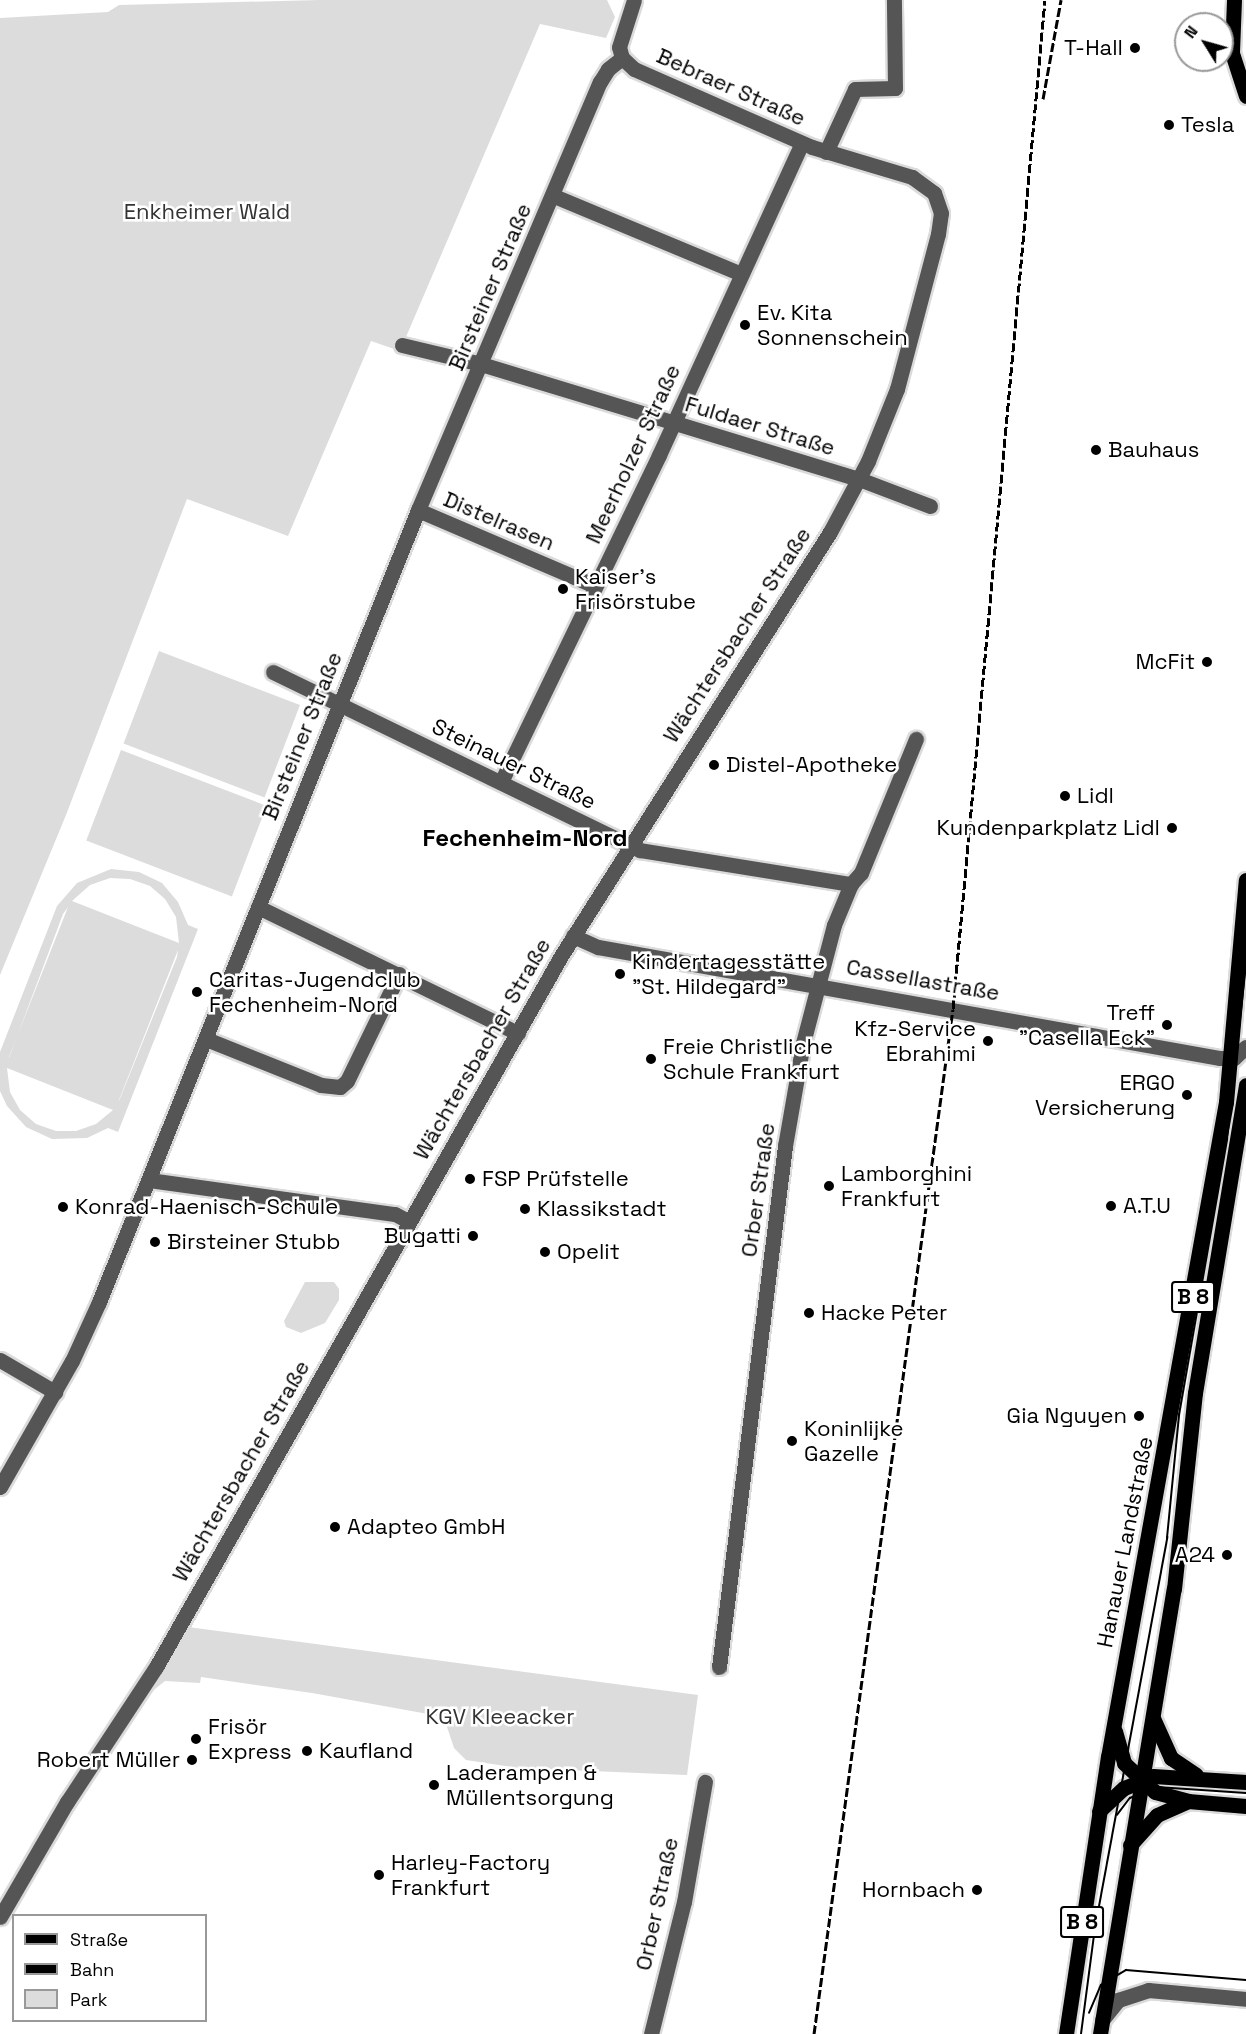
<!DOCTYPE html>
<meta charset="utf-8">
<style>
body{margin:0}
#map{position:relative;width:1246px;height:2034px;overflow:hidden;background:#fff;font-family:"Space Grotesk",sans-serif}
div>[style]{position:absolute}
.green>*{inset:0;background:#dcdcdc;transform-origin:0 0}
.roads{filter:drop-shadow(2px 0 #dbdbdb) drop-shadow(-2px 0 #dbdbdb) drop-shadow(0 2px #dbdbdb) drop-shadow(0 -2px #dbdbdb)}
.minor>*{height:15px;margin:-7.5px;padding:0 7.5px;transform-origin:7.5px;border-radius:7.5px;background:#555}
.major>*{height:15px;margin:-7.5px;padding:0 7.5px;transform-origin:7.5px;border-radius:7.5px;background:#000}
.tram>*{height:1.5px;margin:-0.75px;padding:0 0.75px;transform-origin:0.75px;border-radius:0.75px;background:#000}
.rail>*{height:3px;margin-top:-1.5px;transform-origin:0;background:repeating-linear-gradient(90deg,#000 0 9px,transparent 0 12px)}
.dots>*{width:16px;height:16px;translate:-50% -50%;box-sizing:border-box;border:3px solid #fff;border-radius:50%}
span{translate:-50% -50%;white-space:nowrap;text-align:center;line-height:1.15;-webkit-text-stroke:5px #fff;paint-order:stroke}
.shield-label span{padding:2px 4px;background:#fff;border:2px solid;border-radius:4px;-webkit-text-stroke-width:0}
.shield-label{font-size:21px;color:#000;font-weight:700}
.poi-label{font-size:22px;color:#000}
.right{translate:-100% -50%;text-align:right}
.left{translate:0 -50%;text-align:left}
.street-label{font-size:22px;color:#000}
.park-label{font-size:22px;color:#333}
.neighbourhood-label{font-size:24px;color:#000;font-weight:700}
.legend{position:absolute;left:12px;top:1914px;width:195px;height:108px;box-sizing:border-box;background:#fff;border:2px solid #999;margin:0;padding:8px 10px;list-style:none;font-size:18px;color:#000}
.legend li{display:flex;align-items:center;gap:12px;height:30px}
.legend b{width:30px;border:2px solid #999}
.north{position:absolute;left:1174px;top:12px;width:60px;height:60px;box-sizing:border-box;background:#fff;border:2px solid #999;border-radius:50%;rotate:307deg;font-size:16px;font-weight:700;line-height:24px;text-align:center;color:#000}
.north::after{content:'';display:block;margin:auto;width:21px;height:27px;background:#000;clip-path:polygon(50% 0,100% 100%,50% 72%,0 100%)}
</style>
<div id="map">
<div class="green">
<i style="clip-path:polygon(319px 0,607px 0,615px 17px,606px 38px,540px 24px,400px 351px,371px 341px,288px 536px,187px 499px,66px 815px,0 975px,0 18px,108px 12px,119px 5px)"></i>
<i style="left:159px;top:651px;width:151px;height:99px;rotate:21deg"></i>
<i style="left:121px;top:750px;width:156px;height:97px;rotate:21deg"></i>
<i style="clip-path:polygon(evenodd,111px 869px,139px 872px,162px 883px,178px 902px,188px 925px,198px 929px,118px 1132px,108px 1128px,87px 1138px,52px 1139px,26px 1127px,7px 1106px,0 1091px,0 1052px,57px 906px,77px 883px,111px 869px,110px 878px,130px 879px,150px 886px,165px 899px,176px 917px,179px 943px,72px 901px,90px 885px,110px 878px,111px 869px,68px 907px,9px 1057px,9px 1058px,63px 914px,68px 907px,111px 869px,178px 950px,177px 957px,119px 1101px,119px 1100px,178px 950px,111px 869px,7px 1068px,113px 1110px,96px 1124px,76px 1131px,56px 1131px,36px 1124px,20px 1110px,10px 1092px,7px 1068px)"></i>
<i style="clip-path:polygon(305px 1282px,334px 1282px,339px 1289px,339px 1300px,325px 1323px,301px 1333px,286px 1327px,284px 1321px)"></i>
<i style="clip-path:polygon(188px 1627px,698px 1695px,687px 1775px,519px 1768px,466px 1760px,454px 1748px,446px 1724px,439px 1716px,312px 1693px,201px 1677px,200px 1683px,165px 1681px,150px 1693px)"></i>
</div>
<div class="roads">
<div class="minor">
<i style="left:826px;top:152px;width:69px;rotate:-65.3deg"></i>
<i style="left:855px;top:89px;width:40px;rotate:-1.4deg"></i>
<i style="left:895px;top:88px;width:88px;rotate:-90.7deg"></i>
<i style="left:554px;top:196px;width:203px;rotate:22.6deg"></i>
<i style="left:402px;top:345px;width:81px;rotate:13.5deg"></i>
<i style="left:481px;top:364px;width:200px;rotate:16.9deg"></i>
<i style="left:672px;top:422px;width:195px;rotate:17deg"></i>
<i style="left:859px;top:479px;width:76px;rotate:20.8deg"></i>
<i style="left:418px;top:510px;width:193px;rotate:23.2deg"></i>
<i style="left:273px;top:672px;width:408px;rotate:25.9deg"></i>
<i style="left:640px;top:850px;width:214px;rotate:9.2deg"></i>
<i style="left:501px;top:782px;width:363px;rotate:-64.2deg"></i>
<i style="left:659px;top:455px;width:343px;rotate:-65.4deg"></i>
<i style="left:258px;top:907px;width:289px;rotate:25.9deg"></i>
<i style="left:573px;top:936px;width:27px;rotate:24deg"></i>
<i style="left:598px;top:947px;width:632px;rotate:10.12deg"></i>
<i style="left:1220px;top:1058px;width:14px"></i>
<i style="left:1234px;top:1058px;width:16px;rotate:-43deg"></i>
<i style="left:206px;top:1039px;width:124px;rotate:21.8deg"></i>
<i style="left:321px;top:1085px;width:19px;rotate:6deg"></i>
<i style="left:340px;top:1087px;width:9px;rotate:-41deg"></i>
<i style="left:347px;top:1081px;width:119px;rotate:-64.1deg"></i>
<i style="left:149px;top:1180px;width:248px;rotate:7.9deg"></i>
<i style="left:395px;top:1214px;width:15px;rotate:28deg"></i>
<i style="left:0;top:1360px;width:64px;rotate:30.2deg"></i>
<i style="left:0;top:1487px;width:145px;rotate:-60.3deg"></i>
<i style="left:72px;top:1361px;width:65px;rotate:-65.4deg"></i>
<i style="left:99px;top:1302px;width:854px;rotate:-68.06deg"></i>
<i style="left:418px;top:510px;width:465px;rotate:-67deg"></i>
<i style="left:600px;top:82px;width:15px;rotate:-58deg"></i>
<i style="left:608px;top:69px;width:18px;rotate:-38deg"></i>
<i style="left:719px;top:1667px;width:525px;rotate:-82.78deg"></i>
<i style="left:785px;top:1146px;width:105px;rotate:-80.1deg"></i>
<i style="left:803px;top:1043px;width:122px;rotate:-75.3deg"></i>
<i style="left:834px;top:925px;width:44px;rotate:-67.5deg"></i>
<i style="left:851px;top:884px;width:15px;rotate:-48deg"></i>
<i style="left:861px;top:873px;width:145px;rotate:-67.7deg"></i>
<i style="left:0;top:1917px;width:133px;rotate:-59.8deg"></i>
<i style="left:67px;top:1802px;width:162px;rotate:-56.6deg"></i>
<i style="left:156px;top:1667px;width:818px;rotate:-60.33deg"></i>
<i style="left:561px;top:956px;width:502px;rotate:-57.61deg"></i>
<i style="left:830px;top:532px;width:81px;rotate:-61.8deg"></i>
<i style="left:868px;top:461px;width:78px;rotate:-68.1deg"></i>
<i style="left:897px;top:389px;width:160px;rotate:-75.2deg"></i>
<i style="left:938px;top:234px;width:21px;rotate:-82deg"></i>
<i style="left:941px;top:213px;width:21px;rotate:-109deg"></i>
<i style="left:934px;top:193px;width:27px;rotate:-144deg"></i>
<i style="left:912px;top:177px;width:104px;rotate:-163.3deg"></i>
<i style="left:812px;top:147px;width:194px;rotate:-156.3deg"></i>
<i style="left:634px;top:69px;width:16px;rotate:-137deg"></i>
<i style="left:622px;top:58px;width:11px;rotate:-105deg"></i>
<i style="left:619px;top:47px;width:49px;rotate:-72.3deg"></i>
<i style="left:1102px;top:2020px;width:26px;rotate:-51deg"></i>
<i style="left:1118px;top:2000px;width:32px;rotate:-18deg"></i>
<i style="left:1148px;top:1990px;width:98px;rotate:5.2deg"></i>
<i style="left:651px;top:2034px;width:136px;rotate:-76deg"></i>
<i style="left:684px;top:1902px;width:122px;rotate:-80.1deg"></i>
</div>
<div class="major">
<i style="left:1234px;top:0;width:53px;rotate:92.2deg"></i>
<i style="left:1232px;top:53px;width:45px;rotate:72deg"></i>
<i style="left:1153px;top:1718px;width:44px;rotate:65.8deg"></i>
<i style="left:1171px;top:1758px;width:30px;rotate:34deg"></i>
<i style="left:1115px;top:1731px;width:33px;rotate:74deg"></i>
<i style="left:1124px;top:1763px;width:42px;rotate:43.1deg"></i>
<i style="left:1155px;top:1792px;width:34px;rotate:15deg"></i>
<i style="left:1188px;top:1801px;width:58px;rotate:4.9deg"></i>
<i style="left:1099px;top:1811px;width:34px;rotate:-43deg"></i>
<i style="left:1124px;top:1788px;width:31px;rotate:-22deg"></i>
<i style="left:1153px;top:1776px;width:93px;rotate:3.7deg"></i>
<i style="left:1130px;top:1845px;width:40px;rotate:-48deg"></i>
<i style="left:1157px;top:1815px;width:34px;rotate:-24deg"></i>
<i style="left:1066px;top:2034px;width:280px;rotate:-81.4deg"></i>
<i style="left:1108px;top:1757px;width:666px;rotate:-79.79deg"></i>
<i style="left:1226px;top:1102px;width:223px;rotate:-84.9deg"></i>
<i style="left:1100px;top:2034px;width:451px;rotate:-80.6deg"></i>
<i style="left:1174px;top:1589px;width:197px;rotate:-83.9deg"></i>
<i style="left:1195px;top:1393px;width:312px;rotate:-80.6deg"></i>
</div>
</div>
<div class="tram">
<i style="left:1117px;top:1815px;width:21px;rotate:-53deg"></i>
<i style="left:1130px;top:1798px;width:29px;rotate:-22deg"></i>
<i style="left:1157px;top:1787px;width:89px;rotate:3.9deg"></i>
<i style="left:1089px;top:2013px;width:30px;rotate:-67deg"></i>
<i style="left:1101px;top:1985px;width:29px;rotate:-31deg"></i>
<i style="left:1126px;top:1970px;width:120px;rotate:4.8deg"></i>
<i style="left:1081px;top:2034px;width:107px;rotate:-82.5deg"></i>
<i style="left:1095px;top:1928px;width:397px;rotate:-79.5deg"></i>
<i style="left:1167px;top:1538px;width:124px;rotate:-84.4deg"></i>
<i style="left:1179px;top:1415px;width:280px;rotate:-80.1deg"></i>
<i style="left:1227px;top:1139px;width:176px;rotate:-83.8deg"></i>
</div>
<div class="rail">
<i style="left:1043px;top:99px;width:101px;rotate:-79.7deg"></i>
<i style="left:814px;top:2034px;width:1034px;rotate:-82.28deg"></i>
<i style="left:953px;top:1009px;width:1013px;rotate:-84.79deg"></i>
</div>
<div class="dots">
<i style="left:1135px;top:48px;background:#000"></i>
<i style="left:1169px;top:125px;background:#000"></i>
<i style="left:745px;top:325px;background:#000"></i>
<i style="left:1096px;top:450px;background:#000"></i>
<i style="left:563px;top:589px;background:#000"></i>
<i style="left:1207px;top:662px;background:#000"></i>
<i style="left:714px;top:765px;background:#000"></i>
<i style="left:1065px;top:796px;background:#000"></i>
<i style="left:1172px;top:828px;background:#000"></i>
<i style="left:620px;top:974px;background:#000"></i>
<i style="left:197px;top:992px;background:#000"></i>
<i style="left:1167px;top:1025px;background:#000"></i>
<i style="left:988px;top:1041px;background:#000"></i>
<i style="left:651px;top:1059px;background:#000"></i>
<i style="left:1187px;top:1095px;background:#000"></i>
<i style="left:470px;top:1179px;background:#000"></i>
<i style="left:829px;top:1186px;background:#000"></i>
<i style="left:1111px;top:1206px;background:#000"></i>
<i style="left:63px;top:1207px;background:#000"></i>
<i style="left:525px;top:1209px;background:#000"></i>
<i style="left:473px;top:1236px;background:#000"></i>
<i style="left:155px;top:1242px;background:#000"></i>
<i style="left:545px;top:1252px;background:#000"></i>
<i style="left:809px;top:1313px;background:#000"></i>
<i style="left:1139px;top:1416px;background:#000"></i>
<i style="left:792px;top:1441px;background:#000"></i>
<i style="left:335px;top:1527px;background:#000"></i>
<i style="left:1227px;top:1555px;background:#000"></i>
<i style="left:196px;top:1739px;background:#000"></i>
<i style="left:307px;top:1751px;background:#000"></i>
<i style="left:192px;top:1760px;background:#000"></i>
<i style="left:434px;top:1785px;background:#000"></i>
<i style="left:379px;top:1875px;background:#000"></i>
<i style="left:977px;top:1890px;background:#000"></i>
</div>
<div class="shield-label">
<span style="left:1193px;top:1297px">B 8</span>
<span style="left:1082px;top:1922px">B 8</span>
</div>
<div class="poi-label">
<span class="right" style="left:1123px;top:48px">T-Hall</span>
<span class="left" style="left:1181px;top:125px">Tesla</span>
<span class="left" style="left:757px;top:325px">Ev. Kita<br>Sonnenschein</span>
<span class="left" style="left:1108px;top:450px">Bauhaus</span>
<span class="left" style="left:575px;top:589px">Kaiser's<br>Frisörstube</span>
<span class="right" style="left:1195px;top:662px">McFit</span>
<span class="left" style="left:726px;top:765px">Distel-Apotheke</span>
<span class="left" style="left:1077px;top:796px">Lidl</span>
<span class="right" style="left:1160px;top:828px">Kundenparkplatz Lidl</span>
<span class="left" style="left:632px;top:974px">Kindertagesstätte<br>"St. Hildegard"</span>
<span class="left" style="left:209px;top:992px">Caritas-Jugendclub<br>Fechenheim-Nord</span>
<span class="right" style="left:1155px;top:1025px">Treff<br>"Casella Eck"</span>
<span class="right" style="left:976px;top:1041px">Kfz-Service<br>Ebrahimi</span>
<span class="left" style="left:663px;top:1059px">Freie Christliche<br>Schule Frankfurt</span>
<span class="right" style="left:1175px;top:1095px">ERGO<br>Versicherung</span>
<span class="left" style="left:841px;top:1186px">Lamborghini<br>Frankfurt</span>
<span class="left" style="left:482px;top:1179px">FSP Prüfstelle</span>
<span class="left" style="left:1123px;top:1206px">A.T.U</span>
<span class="left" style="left:75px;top:1207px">Konrad-Haenisch-Schule</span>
<span class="left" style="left:537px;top:1209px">Klassikstadt</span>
<span class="right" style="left:461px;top:1236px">Bugatti</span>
<span class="left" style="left:167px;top:1242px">Birsteiner Stubb</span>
<span class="left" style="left:557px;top:1252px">Opelit</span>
<span class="left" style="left:821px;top:1313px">Hacke Peter</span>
<span class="right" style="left:1127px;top:1416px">Gia Nguyen</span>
<span class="left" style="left:804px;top:1441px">Koninlijke<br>Gazelle</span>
<span class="left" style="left:347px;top:1527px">Adapteo GmbH</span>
<span class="right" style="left:1215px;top:1555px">A24</span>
<span class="left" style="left:208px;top:1739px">Frisör<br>Express</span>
<span class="left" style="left:319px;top:1751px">Kaufland</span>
<span class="right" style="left:180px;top:1760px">Robert Müller</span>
<span class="left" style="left:446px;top:1785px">Laderampen &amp;<br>Müllentsorgung</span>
<span class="left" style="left:391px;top:1875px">Harley-Factory<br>Frankfurt</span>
<span class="right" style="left:965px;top:1890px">Hornbach</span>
</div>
<div class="street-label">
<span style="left:731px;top:87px;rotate:24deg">Bebraer Straße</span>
<span style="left:490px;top:287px;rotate:-67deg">Birsteiner Straße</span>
<span style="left:760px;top:426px;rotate:17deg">Fuldaer Straße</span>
<span style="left:633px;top:454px;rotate:-65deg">Meerholzer Straße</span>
<span style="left:499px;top:521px;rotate:23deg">Distelrasen</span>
<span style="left:737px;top:635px;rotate:-57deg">Wächtersbacher Straße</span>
<span style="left:302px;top:736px;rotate:-68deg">Birsteiner Straße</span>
<span style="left:514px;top:764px;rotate:26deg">Steinauer Straße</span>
<span style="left:923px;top:980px;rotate:10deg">Cassellastraße</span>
<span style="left:482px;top:1049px;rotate:-60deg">Wächtersbacher Straße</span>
<span style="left:758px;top:1190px;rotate:-82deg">Orber Straße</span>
<span style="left:241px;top:1471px;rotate:-60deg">Wächtersbacher Straße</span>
<span style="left:1125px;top:1542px;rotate:-79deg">Hanauer Landstraße</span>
<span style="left:657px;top:1904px;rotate:-78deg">Orber Straße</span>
</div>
<div class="park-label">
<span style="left:207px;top:212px">Enkheimer Wald</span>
<span style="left:500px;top:1717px">KGV Kleeacker</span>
</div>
<div class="neighbourhood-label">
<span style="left:525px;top:838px">Fechenheim-Nord</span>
</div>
<ul class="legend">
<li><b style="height:8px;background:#000"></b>Straße</li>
<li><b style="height:8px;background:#000"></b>Bahn</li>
<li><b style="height:16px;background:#dcdcdc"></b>Park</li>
</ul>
<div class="north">N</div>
</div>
